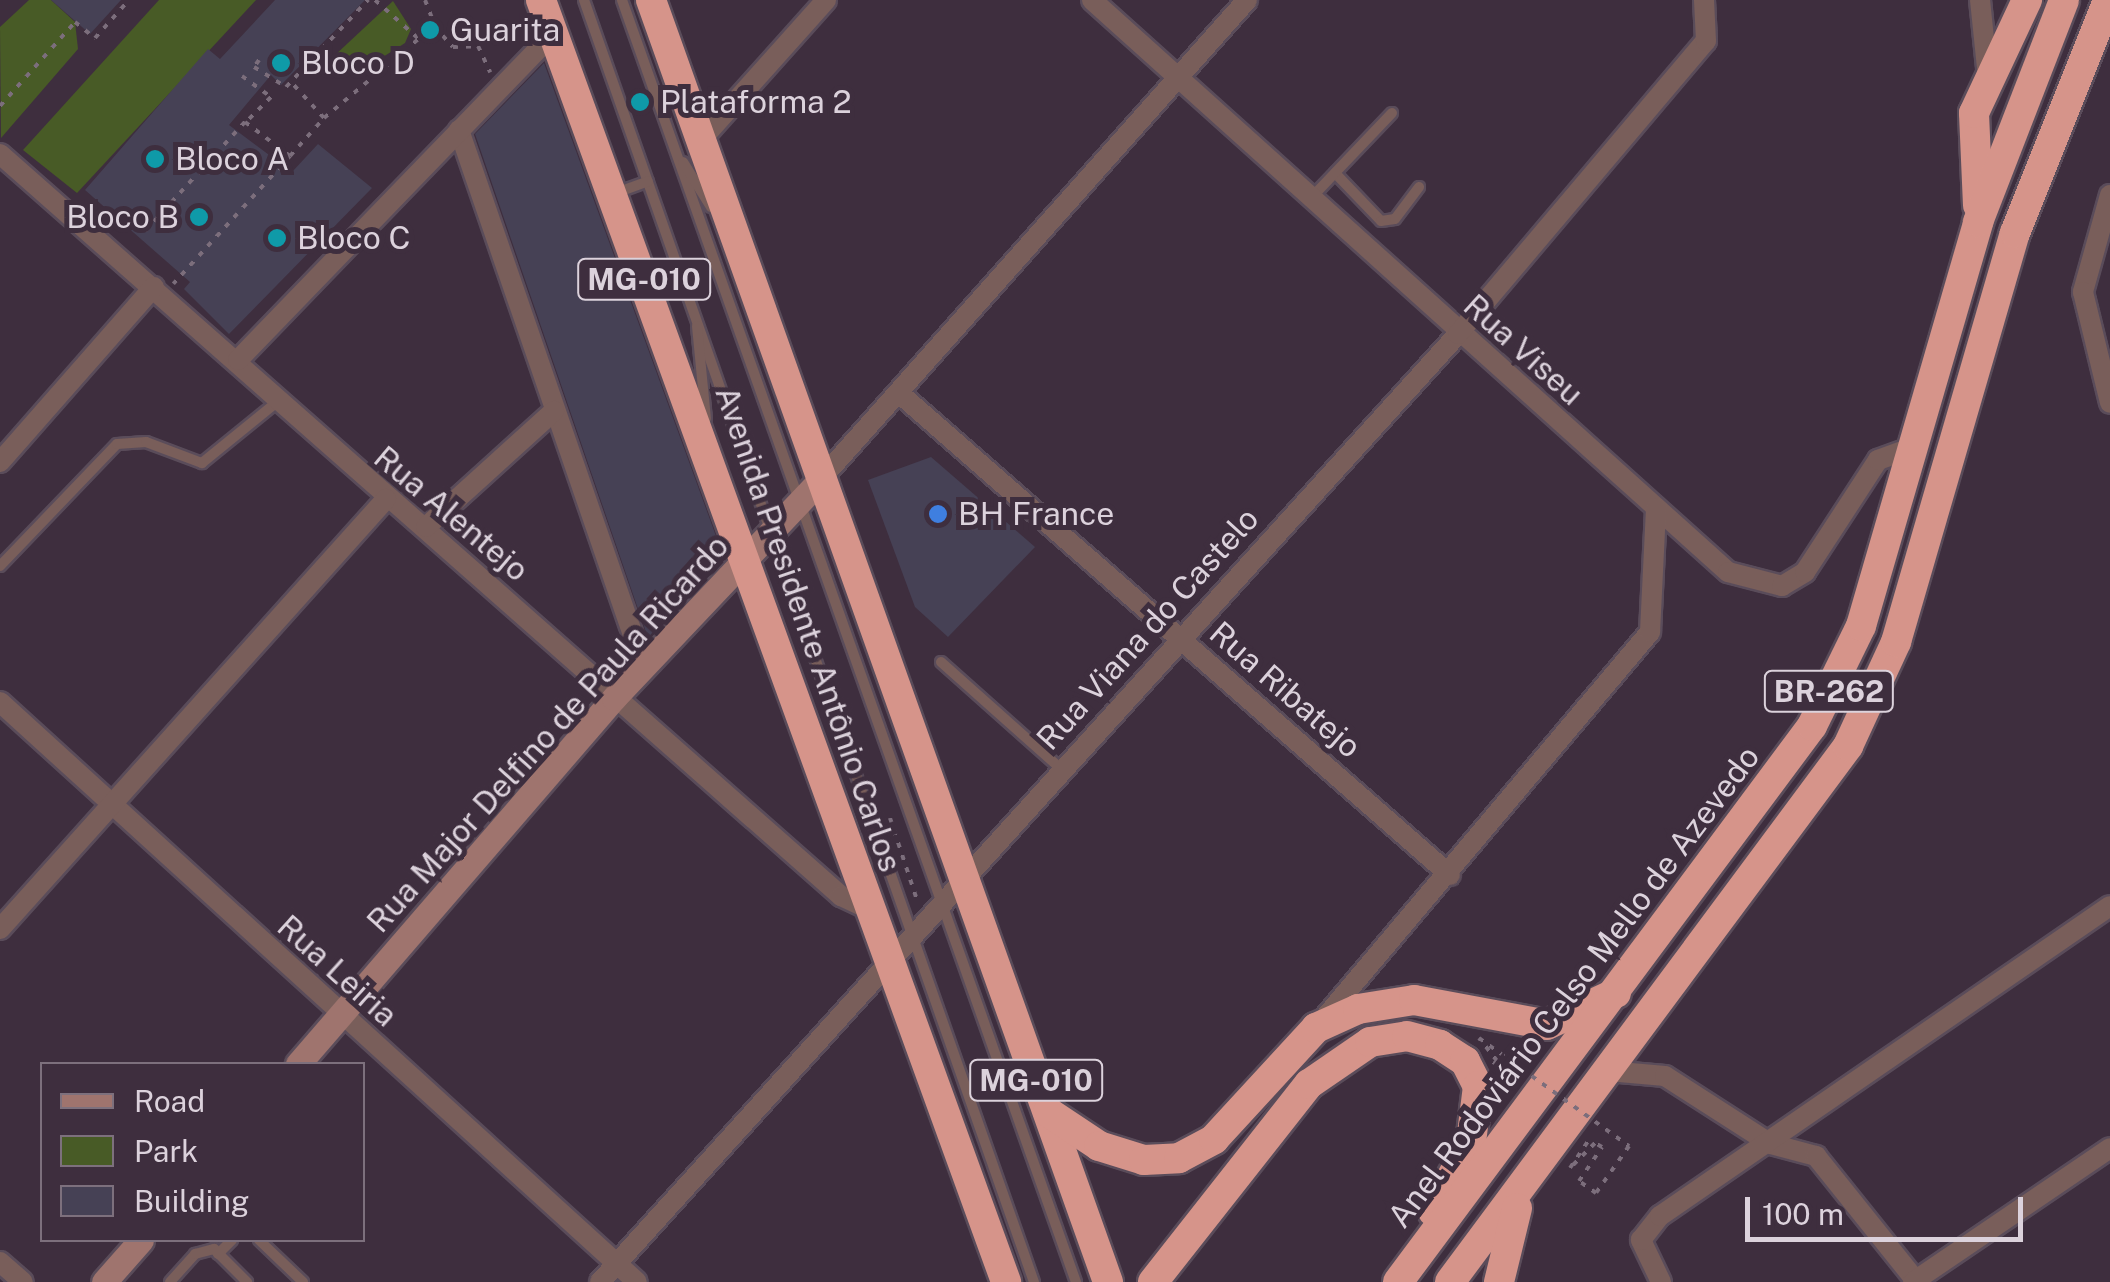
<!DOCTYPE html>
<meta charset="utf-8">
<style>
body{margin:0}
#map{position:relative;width:2110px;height:1282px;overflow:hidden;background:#3e2e3e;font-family:"Public Sans",sans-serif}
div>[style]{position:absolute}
.green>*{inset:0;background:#485b26}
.building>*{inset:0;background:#464155}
.path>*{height:4px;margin-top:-2px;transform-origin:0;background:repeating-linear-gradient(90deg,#7c6e7c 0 5px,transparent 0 13px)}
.roads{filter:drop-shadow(2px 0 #5a4c5a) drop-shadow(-2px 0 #5a4c5a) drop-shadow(0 2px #5a4c5a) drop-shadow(0 -2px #5a4c5a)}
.lane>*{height:10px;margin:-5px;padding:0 5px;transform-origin:5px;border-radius:5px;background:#795e5a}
.street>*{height:20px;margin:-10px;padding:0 10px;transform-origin:10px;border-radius:10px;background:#795e5a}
.secondary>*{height:25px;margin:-12.5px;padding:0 12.5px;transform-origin:12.5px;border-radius:12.5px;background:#9f746e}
.highway>*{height:30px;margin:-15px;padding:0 15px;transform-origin:15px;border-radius:15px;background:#d6948a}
.path-bridge>*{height:4px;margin-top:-2px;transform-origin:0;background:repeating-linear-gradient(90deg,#7c6e7c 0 5px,transparent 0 13px)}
.dots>*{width:28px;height:28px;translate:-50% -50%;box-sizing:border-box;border:5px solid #3e2e3e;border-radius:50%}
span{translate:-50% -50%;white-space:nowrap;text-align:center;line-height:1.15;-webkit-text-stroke:10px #3e2e3e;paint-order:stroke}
.shield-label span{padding:2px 8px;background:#3e2e3e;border:2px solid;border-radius:8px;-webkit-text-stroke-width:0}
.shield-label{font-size:30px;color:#dcd2dc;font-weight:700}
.poi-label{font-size:32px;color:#dcd2dc}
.left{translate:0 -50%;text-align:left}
.right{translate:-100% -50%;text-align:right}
.street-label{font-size:32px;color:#dcd2dc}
.legend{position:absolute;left:40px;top:1062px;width:325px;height:180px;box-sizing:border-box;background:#3e2e3e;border:2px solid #7d707d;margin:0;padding:12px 18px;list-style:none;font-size:30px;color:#dcd2dc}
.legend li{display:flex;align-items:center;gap:20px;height:50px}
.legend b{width:50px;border:2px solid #7d707d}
.scale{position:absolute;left:1745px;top:1197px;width:278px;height:45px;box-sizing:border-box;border:5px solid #dcd2dc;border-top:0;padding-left:12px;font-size:30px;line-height:35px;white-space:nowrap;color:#dcd2dc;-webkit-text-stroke:8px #3e2e3e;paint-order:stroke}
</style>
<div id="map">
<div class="green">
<i style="clip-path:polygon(29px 0,51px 0,75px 22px,78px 49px,1px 138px,0 27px)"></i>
<i style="clip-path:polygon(159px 0,256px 0,77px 193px,23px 150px)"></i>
<i style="clip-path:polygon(393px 1px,411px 29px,405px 43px,353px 76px,334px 71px,333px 57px)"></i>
</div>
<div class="building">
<i style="clip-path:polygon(51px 0,121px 0,90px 34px)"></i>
<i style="clip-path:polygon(275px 0,365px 0,281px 85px,271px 75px,229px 125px,292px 172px,318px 144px,372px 188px,229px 334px,184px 289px,190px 282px,85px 190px,208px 49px,220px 59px)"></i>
<i style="clip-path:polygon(544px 63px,720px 547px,648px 638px,475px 134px)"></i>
<i style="clip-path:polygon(931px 457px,1035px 547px,948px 637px,915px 607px,868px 480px)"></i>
</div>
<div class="path">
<i style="left:375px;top:0;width:59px;rotate:41.6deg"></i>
<i style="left:425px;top:0;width:26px;rotate:69deg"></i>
<i style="left:259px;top:60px;width:9px;rotate:126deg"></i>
<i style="left:254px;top:67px;width:38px;rotate:32deg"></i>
<i style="left:286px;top:87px;width:120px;rotate:-46.7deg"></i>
<i style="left:242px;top:76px;width:36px;rotate:36deg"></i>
<i style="left:271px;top:97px;width:37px;rotate:135deg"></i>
<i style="left:0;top:106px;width:113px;rotate:-48.2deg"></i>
<i style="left:75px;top:22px;width:26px;rotate:39deg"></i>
<i style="left:95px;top:38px;width:51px;rotate:-48.2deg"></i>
<i style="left:324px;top:118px;width:143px;rotate:-39.9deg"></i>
<i style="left:434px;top:26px;width:28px;rotate:48deg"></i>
<i style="left:453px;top:47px;width:25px;rotate:-2deg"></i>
<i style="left:478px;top:46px;width:29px;rotate:65deg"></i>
<i style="left:290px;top:156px;width:51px;rotate:-48.2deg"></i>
<i style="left:324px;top:118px;width:49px;rotate:-132.5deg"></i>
<i style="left:145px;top:231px;width:148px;rotate:-47.5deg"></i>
<i style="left:245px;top:122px;width:56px;rotate:37.1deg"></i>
<i style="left:290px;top:156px;width:173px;rotate:132.4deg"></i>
<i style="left:890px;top:818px;width:86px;rotate:71.8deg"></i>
<i style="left:1493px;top:1062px;width:15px;rotate:37deg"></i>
</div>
<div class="roads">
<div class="lane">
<i style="left:584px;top:0;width:1359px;rotate:70.66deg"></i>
<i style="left:622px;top:0;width:1360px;rotate:70.5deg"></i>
<i style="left:683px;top:162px;width:53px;rotate:58.1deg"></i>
<i style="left:1335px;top:173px;width:66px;rotate:46.2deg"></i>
<i style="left:1381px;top:221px;width:14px;rotate:-8deg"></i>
<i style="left:1395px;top:219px;width:40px;rotate:-53deg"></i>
<i style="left:613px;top:194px;width:37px;rotate:-20deg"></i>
<i style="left:1312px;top:197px;width:116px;rotate:-46.4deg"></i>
<i style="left:697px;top:326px;width:93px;rotate:84.5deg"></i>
<i style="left:0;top:566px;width:169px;rotate:-46.2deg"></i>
<i style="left:117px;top:444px;width:29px;rotate:-4deg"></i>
<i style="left:146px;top:442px;width:60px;rotate:20.6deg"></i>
<i style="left:202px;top:463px;width:97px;rotate:-39.1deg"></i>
<i style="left:941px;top:662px;width:161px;rotate:41.7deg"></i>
<i style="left:259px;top:1240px;width:61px;rotate:43.7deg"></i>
<i style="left:218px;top:1254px;width:20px;rotate:-45deg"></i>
<i style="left:170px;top:1282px;width:38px;rotate:-48deg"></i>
<i style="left:195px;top:1254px;width:20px;rotate:-15deg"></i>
<i style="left:214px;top:1249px;width:47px;rotate:45deg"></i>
</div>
<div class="street">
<i style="left:1092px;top:0;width:855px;rotate:41.97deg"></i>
<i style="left:1728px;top:572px;width:56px;rotate:14.5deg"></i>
<i style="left:1782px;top:586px;width:27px;rotate:-31deg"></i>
<i style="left:1805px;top:572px;width:134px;rotate:-56.9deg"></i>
<i style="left:1878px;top:460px;width:38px;rotate:-20deg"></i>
<i style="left:1980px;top:0;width:78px;rotate:84.1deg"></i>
<i style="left:459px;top:130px;width:568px;rotate:70.99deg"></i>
<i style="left:700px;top:141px;width:189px;rotate:-48.2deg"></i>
<i style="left:0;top:154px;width:1122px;rotate:41.42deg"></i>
<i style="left:841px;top:896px;width:31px;rotate:25deg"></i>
<i style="left:2110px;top:195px;width:101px;rotate:105.6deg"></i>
<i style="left:2083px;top:292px;width:114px;rotate:76.3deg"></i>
<i style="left:238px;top:360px;width:452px;rotate:-46deg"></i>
<i style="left:899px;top:393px;width:732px;rotate:41.18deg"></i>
<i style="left:0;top:462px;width:233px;rotate:-48.7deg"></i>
<i style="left:821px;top:479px;width:641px;rotate:-48.35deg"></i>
<i style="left:426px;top:527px;width:173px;rotate:-42.2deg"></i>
<i style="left:0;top:702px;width:861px;rotate:42.32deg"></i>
<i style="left:0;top:929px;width:578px;rotate:-48.09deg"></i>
<i style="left:1322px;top:1021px;width:509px;rotate:-49.86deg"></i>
<i style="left:1650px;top:632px;width:124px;rotate:-87.2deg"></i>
<i style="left:1608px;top:1071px;width:57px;rotate:5deg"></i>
<i style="left:1665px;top:1076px;width:126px;rotate:32.7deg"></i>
<i style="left:1771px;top:1144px;width:47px;rotate:14.9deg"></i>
<i style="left:1816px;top:1156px;width:161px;rotate:51.3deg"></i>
<i style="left:0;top:1262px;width:30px;rotate:41deg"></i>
<i style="left:600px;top:1282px;width:1279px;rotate:-47.85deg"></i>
<i style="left:1458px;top:334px;width:384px;rotate:-49.8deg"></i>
<i style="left:1706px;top:41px;width:41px;rotate:-92.8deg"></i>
<i style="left:1661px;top:1282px;width:47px;rotate:-115.5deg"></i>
<i style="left:1641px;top:1240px;width:31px;rotate:-52deg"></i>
<i style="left:1660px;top:1216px;width:546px;rotate:-34.56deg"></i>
<i style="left:1913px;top:1282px;width:238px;rotate:-34.2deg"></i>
</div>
<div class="secondary">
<i style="left:298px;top:1064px;width:484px;rotate:-49.2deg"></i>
<i style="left:614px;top:698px;width:301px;rotate:-46.6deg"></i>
<i style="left:104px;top:1282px;width:56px;rotate:-48.6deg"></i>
</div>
<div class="highway">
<i style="left:541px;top:0;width:1364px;rotate:70.06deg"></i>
<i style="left:651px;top:0;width:1361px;rotate:70.38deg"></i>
<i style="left:1978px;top:205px;width:92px;rotate:-92.5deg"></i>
<i style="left:1974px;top:113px;width:125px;rotate:-64.9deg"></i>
<i style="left:1048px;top:1112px;width:61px;rotate:33.7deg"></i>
<i style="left:1099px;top:1146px;width:47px;rotate:17.3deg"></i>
<i style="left:1144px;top:1160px;width:35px;rotate:-3deg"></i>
<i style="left:1179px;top:1158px;width:40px;rotate:-28deg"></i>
<i style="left:1214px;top:1139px;width:151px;rotate:-47.4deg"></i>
<i style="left:1316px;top:1028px;width:46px;rotate:-24.3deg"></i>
<i style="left:1358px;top:1009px;width:57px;rotate:-9.1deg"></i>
<i style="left:1414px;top:1000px;width:135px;rotate:10.6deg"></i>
<i style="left:1547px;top:1025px;width:76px;rotate:-24.9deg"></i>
<i style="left:1153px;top:1282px;width:252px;rotate:-51.8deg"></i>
<i style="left:1309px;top:1084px;width:74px;rotate:-34.5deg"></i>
<i style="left:1370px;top:1042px;width:37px;rotate:-9deg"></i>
<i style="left:1407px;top:1036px;width:34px;rotate:15deg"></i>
<i style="left:1440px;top:1045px;width:30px;rotate:33deg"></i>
<i style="left:1465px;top:1061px;width:28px;rotate:63deg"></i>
<i style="left:1478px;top:1086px;width:56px;rotate:97.1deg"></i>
<i style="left:1471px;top:1142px;width:79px;rotate:118.8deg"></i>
<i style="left:1398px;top:1282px;width:693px;rotate:-53.33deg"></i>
<i style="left:1812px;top:726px;width:111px;rotate:-63.9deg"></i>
<i style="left:1861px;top:626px;width:421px;rotate:-73.8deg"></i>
<i style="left:1978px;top:222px;width:238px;rotate:-68.8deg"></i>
<i style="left:1450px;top:1282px;width:668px;rotate:-53.4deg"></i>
<i style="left:1848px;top:746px;width:115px;rotate:-65.2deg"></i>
<i style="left:1896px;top:642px;width:426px;rotate:-73.8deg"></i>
<i style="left:2015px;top:233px;width:251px;rotate:-68.2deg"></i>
<i style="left:1499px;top:1282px;width:76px;rotate:-76.3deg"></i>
</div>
</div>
<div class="path-bridge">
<i style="left:1505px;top:1071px;width:42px;rotate:-128.2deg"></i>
<i style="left:1479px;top:1038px;width:185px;rotate:35.8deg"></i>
<i style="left:1629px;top:1146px;width:57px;rotate:125.1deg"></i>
<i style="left:1596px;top:1193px;width:21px;rotate:-145deg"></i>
<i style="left:1579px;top:1181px;width:41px;rotate:-55.9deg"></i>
<i style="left:1602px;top:1147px;width:8px;rotate:-150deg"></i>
<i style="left:1595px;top:1143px;width:35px;rotate:135deg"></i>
<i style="left:1570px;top:1168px;width:32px;rotate:-56deg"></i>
</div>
<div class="dots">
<i style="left:430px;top:30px;background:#0f9aa8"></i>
<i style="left:281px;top:63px;background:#0f9aa8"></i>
<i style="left:640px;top:102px;background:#0f9aa8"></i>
<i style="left:155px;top:159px;background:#0f9aa8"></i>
<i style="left:199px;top:217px;background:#0f9aa8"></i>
<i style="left:277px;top:238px;background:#0f9aa8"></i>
<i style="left:938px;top:514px;background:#3f7fe0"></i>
</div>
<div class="shield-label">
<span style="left:644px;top:279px">MG-010</span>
<span style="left:1829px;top:691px">BR-262</span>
<span style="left:1036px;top:1080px">MG-010</span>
</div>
<div class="poi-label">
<span class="left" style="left:450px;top:30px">Guarita</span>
<span class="left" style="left:301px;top:63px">Bloco D</span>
<span class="left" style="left:660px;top:102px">Plataforma 2</span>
<span class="left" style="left:175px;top:159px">Bloco A</span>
<span class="right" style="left:179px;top:217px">Bloco B</span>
<span class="left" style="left:297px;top:238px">Bloco C</span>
<span class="left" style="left:958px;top:514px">BH France</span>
</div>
<div class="street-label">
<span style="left:1523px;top:350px;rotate:42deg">Rua Viseu</span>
<span style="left:451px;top:514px;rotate:40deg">Rua Alentejo</span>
<span style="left:808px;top:629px;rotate:71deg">Avenida Presidente Antônio Carlos</span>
<span style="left:1148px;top:629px;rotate:-48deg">Rua Viana do Castelo</span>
<span style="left:1285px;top:690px;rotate:41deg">Rua Ribatejo</span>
<span style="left:548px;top:734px;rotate:-48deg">Rua Major Delfino de Paula Ricardo</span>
<span style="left:337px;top:971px;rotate:42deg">Rua Leiria</span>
<span style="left:1574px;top:987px;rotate:-53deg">Anel Rodoviário Celso Mello de Azevedo</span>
</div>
<ul class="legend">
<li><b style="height:12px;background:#9f746e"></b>Road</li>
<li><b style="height:28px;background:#485b26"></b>Park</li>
<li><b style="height:28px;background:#464155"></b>Building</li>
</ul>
<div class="scale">100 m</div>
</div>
